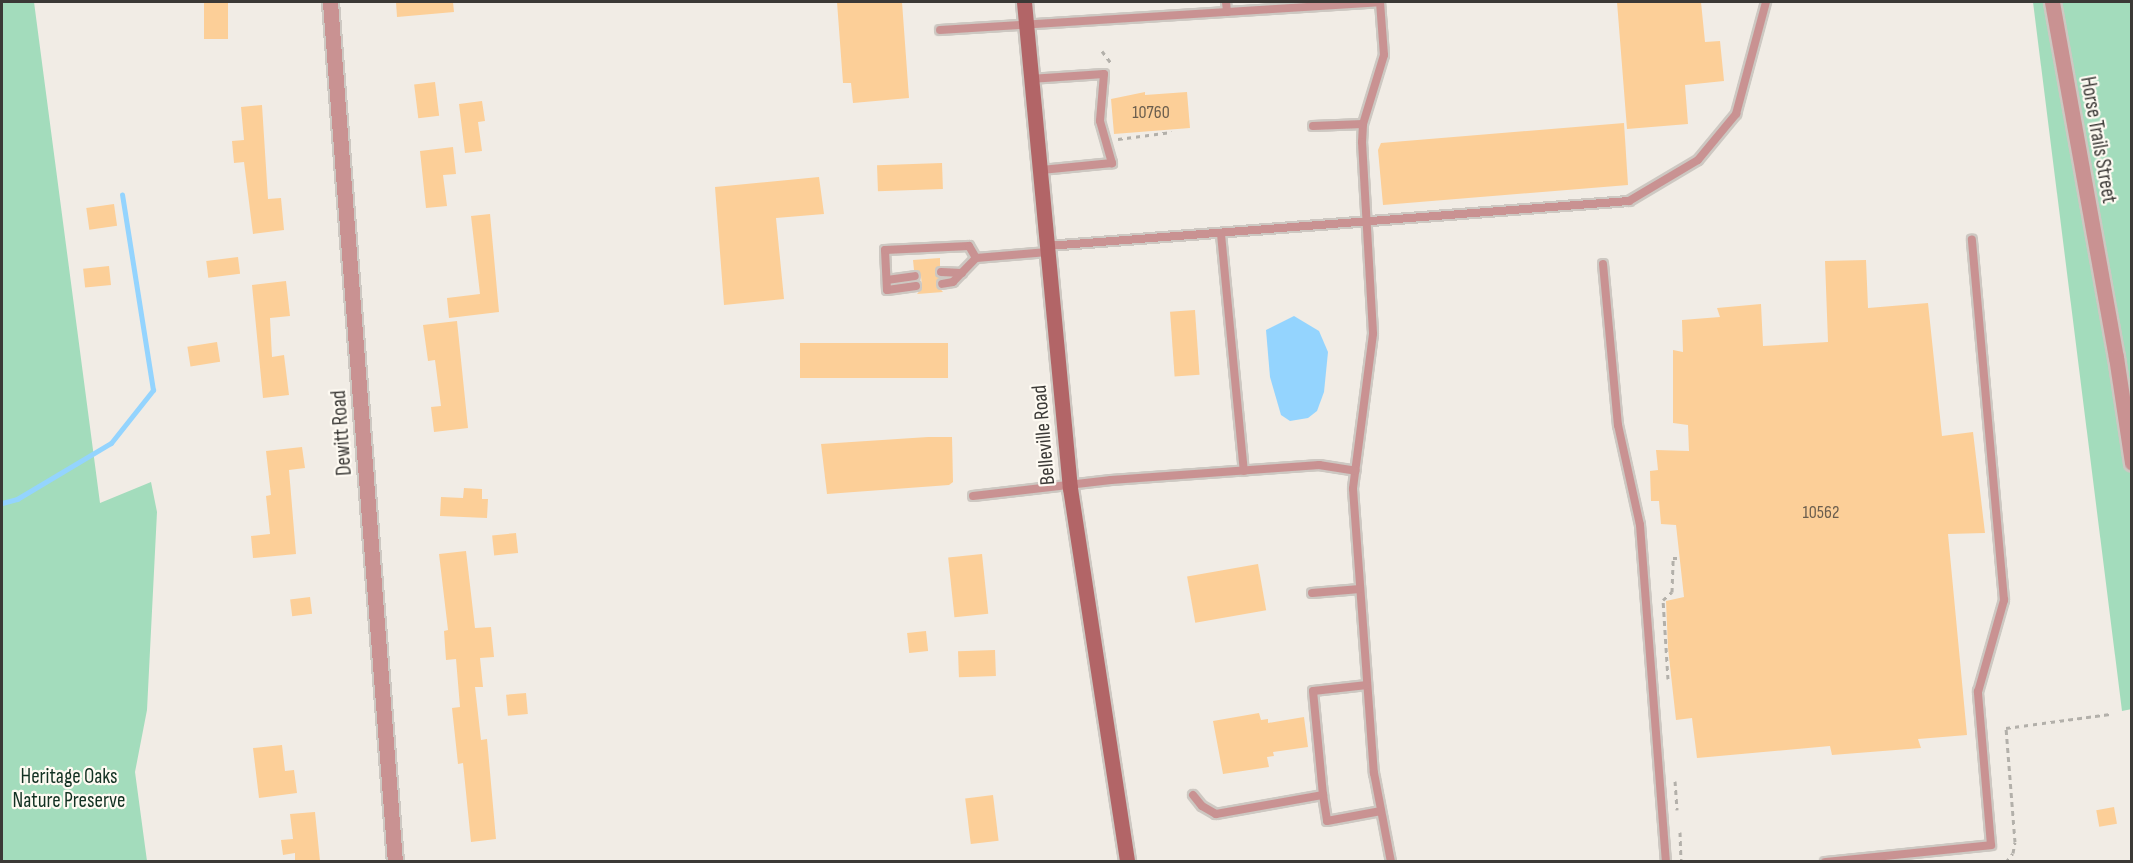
<!DOCTYPE html>
<style>
body{margin:0}
#map{position:relative;width:2133px;height:863px;overflow:hidden;background:#f1ece5;font-family:"Sofia Sans Condensed",sans-serif}
div>[style]{position:absolute}
.green>*{inset:0;background:#a3dcbc}
.water>*{inset:0;background:#94d4fe}
.stream>*{height:5px;margin:-2.5px;padding:0 2.5px;transform-origin:2.5px;border-radius:2.5px;background:#94d4fe}
.building>*{inset:0;background:#fccf98;transform-origin:0 0}
.path>*{height:3px;margin-top:-1.5px;transform-origin:0;background:repeating-linear-gradient(90deg,#b3b0aa 0 4.5px,transparent 0 9px)}
.roads{filter:drop-shadow(2px 0 #cdc8c2) drop-shadow(-2px 0 #cdc8c2) drop-shadow(0 2px #cdc8c2) drop-shadow(0 -2px #cdc8c2)}
.service>*{height:8px;margin:-4px;padding:0 4px;transform-origin:4px;border-radius:4px;background:#c99292}
.minor>*{height:15px;margin:-7.5px;padding:0 7.5px;transform-origin:7.5px;border-radius:7.5px;background:#c99292}
.secondary>*{height:15px;margin:-7.5px;padding:0 7.5px;transform-origin:7.5px;border-radius:7.5px;background:#b26567}
span{translate:-50% -50%;white-space:nowrap;text-align:center;line-height:1.15;-webkit-text-stroke:4.5px #fefaf2;paint-order:stroke}
.number-label{font-size:18px;color:#6b5e4e}
.number-label span{-webkit-text-stroke-width:0}
.street-label{font-size:21px;color:#3b3936}
.park-label{font-size:21px;color:#123122}
.frame{position:absolute;inset:0;border:3px solid #3b3936;pointer-events:none}
</style>
<div id="map">
<div class="green">
<i style="clip-path:polygon(2px 2px,34px 2px,100px 503px,151px 482px,157px 512px,147px 710px,135px 772px,147px 861px,2px 861px)"></i>
<i style="clip-path:polygon(2033px 2px,2131px 2px,2132px 709px,2122px 711px)"></i>
</div>
<div class="water">
<i style="clip-path:polygon(1294px 316px,1319px 331px,1328px 352px,1324px 392px,1317px 411px,1308px 418px,1290px 421px,1281px 415px,1270px 377px,1266px 330px)"></i>
</div>
<div class="stream">
<i style="left:2px;top:503px;width:16px;rotate:-15deg"></i>
<i style="left:17px;top:499px;width:109px;rotate:-30.8deg"></i>
<i style="left:111px;top:443px;width:68px;rotate:-51.6deg"></i>
<i style="left:153px;top:390px;width:198px;rotate:-99deg"></i>
</div>
<div class="building">
<i style="left:204px;top:2px;width:24px;height:37px"></i>
<i style="clip-path:polygon(396px 2px,453px 2px,454px 12px,397px 17px)"></i>
<i style="clip-path:polygon(837px 2px,902px 2px,909px 98px,853px 103px,851px 83px,843px 83px)"></i>
<i style="clip-path:polygon(1617px 2px,1701px 2px,1705px 42px,1720px 41px,1724px 81px,1685px 85px,1688px 124px,1627px 129px)"></i>
<i style="left:435px;top:82px;width:34px;height:21px;rotate:83deg"></i>
<i style="clip-path:polygon(1145px 92px,1145px 95px,1187px 92px,1190px 128px,1114px 134px,1111px 99px)"></i>
<i style="clip-path:polygon(482px 101px,485px 121px,478px 122px,482px 151px,465px 153px,459px 104px)"></i>
<i style="clip-path:polygon(262px 105px,268px 199px,281px 198px,284px 230px,253px 234px,244px 162px,234px 163px,232px 141px,244px 140px,241px 107px)"></i>
<i style="clip-path:polygon(1624px 123px,1628px 185px,1383px 205px,1378px 150px,1381px 143px)"></i>
<i style="clip-path:polygon(453px 147px,456px 174px,443px 175px,447px 206px,426px 208px,420px 151px)"></i>
<i style="left:942px;top:163px;width:26px;height:65px;rotate:88deg"></i>
<i style="clip-path:polygon(819px 177px,824px 214px,776px 218px,784px 299px,724px 305px,715px 187px)"></i>
<i style="left:114px;top:204px;width:22px;height:28px;rotate:82deg"></i>
<i style="clip-path:polygon(490px 214px,499px 312px,449px 318px,447px 298px,480px 294px,471px 216px)"></i>
<i style="left:238px;top:257px;width:17px;height:32px;rotate:83deg"></i>
<i style="clip-path:polygon(940px 258px,940px 266px,935px 272px,941px 278px,936px 284px,943px 292px,917px 294px,922px 288px,921px 276px,914px 270px,913px 260px)"></i>
<i style="clip-path:polygon(1866px 260px,1868px 308px,1928px 303px,1942px 436px,1973px 432px,1985px 533px,1948px 534px,1967px 735px,1918px 739px,1921px 748px,1832px 755px,1830px 746px,1697px 758px,1692px 718px,1676px 720px,1668px 648px,1666px 601px,1684px 597px,1676px 525px,1661px 524px,1659px 501px,1651px 501px,1650px 471px,1658px 470px,1656px 450px,1689px 451px,1688px 425px,1673px 423px,1673px 350px,1683px 352px,1682px 320px,1720px 317px,1717px 308px,1761px 304px,1763px 346px,1828px 342px,1825px 261px)"></i>
<i style="left:109px;top:266px;width:19px;height:26px;rotate:84deg"></i>
<i style="clip-path:polygon(286px 281px,290px 316px,270px 318px,272px 357px,284px 355px,289px 395px,263px 398px,252px 285px)"></i>
<i style="left:1195px;top:310px;width:65px;height:25px;rotate:86deg"></i>
<i style="clip-path:polygon(457px 321px,468px 428px,434px 432px,431px 407px,441px 406px,435px 360px,428px 361px,423px 325px)"></i>
<i style="left:217px;top:342px;width:20px;height:30px;rotate:81deg"></i>
<i style="left:948px;top:343px;width:35px;height:148px;rotate:90deg"></i>
<i style="clip-path:polygon(928px 437px,952px 437px,953px 482px,949px 485px,827px 494px,821px 444px)"></i>
<i style="clip-path:polygon(302px 447px,305px 468px,289px 470px,296px 554px,253px 558px,251px 536px,270px 534px,266px 496px,271px 495px,266px 451px)"></i>
<i style="clip-path:polygon(464px 488px,482px 489px,482px 499px,488px 499px,487px 518px,440px 516px,441px 497px,463px 498px)"></i>
<i style="left:516px;top:533px;width:20px;height:24px;rotate:84deg"></i>
<i style="clip-path:polygon(466px 551px,475px 628px,491px 627px,494px 657px,480px 658px,483px 687px,475px 687px,481px 740px,487px 739px,496px 839px,471px 842px,463px 763px,458px 764px,452px 708px,460px 707px,456px 659px,446px 660px,444px 631px,448px 630px,439px 554px)"></i>
<i style="left:982px;top:554px;width:60px;height:34px;rotate:84deg"></i>
<i style="left:1258px;top:564px;width:47px;height:72px;rotate:80deg"></i>
<i style="left:310px;top:597px;width:17px;height:20px;rotate:83deg"></i>
<i style="left:926px;top:631px;width:20px;height:19px;rotate:84deg"></i>
<i style="left:995px;top:650px;width:26px;height:37px;rotate:88deg"></i>
<i style="left:526px;top:693px;width:21px;height:20px;rotate:85deg"></i>
<i style="clip-path:polygon(1259px 713px,1261px 720px,1268px 719px,1268px 723px,1304px 717px,1308px 747px,1273px 752px,1274px 756px,1267px 757px,1269px 767px,1223px 774px,1213px 721px)"></i>
<i style="clip-path:polygon(282px 745px,285px 771px,294px 770px,297px 793px,259px 798px,253px 748px)"></i>
<i style="left:993px;top:795px;width:46px;height:28px;rotate:83deg"></i>
<i style="left:2114px;top:807px;width:17px;height:18px;rotate:80deg"></i>
<i style="clip-path:polygon(315px 812px,320px 861px,295px 861px,295px 853px,283px 855px,281px 840px,293px 839px,290px 814px)"></i>
</div>
<div class="path">
<i style="left:1102px;top:51px;width:15px;rotate:53deg"></i>
<i style="left:1118px;top:139px;width:54px;rotate:-7.4deg"></i>
<i style="left:1668px;top:679px;width:79px;rotate:-93.6deg"></i>
<i style="left:1663px;top:600px;width:12px;rotate:-42deg"></i>
<i style="left:1672px;top:592px;width:34px;rotate:-88deg"></i>
<i style="left:1673px;top:558px;width:7px"></i>
<i style="left:1675px;top:781px;width:29px;rotate:86deg"></i>
<i style="left:1680px;top:832px;width:29px;rotate:88deg"></i>
<i style="left:2006px;top:862px;width:11px;rotate:-52deg"></i>
<i style="left:2013px;top:853px;width:11px;rotate:-80deg"></i>
<i style="left:2015px;top:842px;width:114px;rotate:-94.5deg"></i>
<i style="left:2006px;top:728px;width:105px;rotate:-7.7deg"></i>
</div>
<div class="roads">
<div class="service">
<i style="left:1226px;top:2px;width:10px;rotate:84deg"></i>
<i style="left:1380px;top:2px;width:53px;rotate:85.7deg"></i>
<i style="left:1384px;top:55px;width:72px;rotate:106.9deg"></i>
<i style="left:1363px;top:124px;width:18px;rotate:93deg"></i>
<i style="left:1362px;top:142px;width:192px;rotate:86.7deg"></i>
<i style="left:1373px;top:334px;width:156px;rotate:97.4deg"></i>
<i style="left:1353px;top:489px;width:285px;rotate:85.8deg"></i>
<i style="left:1374px;top:773px;width:91px;rotate:79.2deg"></i>
<i style="left:940px;top:30px;width:440px;rotate:-3.6deg"></i>
<i style="left:1030px;top:79px;width:74px;rotate:-3.9deg"></i>
<i style="left:1104px;top:74px;width:47px;rotate:94.9deg"></i>
<i style="left:1100px;top:121px;width:44px;rotate:74.1deg"></i>
<i style="left:1112px;top:163px;width:71px;rotate:174.4deg"></i>
<i style="left:1313px;top:126px;width:50px;rotate:-2.3deg"></i>
<i style="left:1221px;top:234px;width:238px;rotate:84.5deg"></i>
<i style="left:1048px;top:246px;width:583px;rotate:-4.43deg"></i>
<i style="left:1629px;top:201px;width:80px;rotate:-30.7deg"></i>
<i style="left:1698px;top:160px;width:60px;rotate:-50.4deg"></i>
<i style="left:1736px;top:114px;width:116px;rotate:-75deg"></i>
<i style="left:976px;top:258px;width:72px;rotate:-4.8deg"></i>
<i style="left:1603px;top:264px;width:162px;rotate:84.7deg"></i>
<i style="left:1618px;top:425px;width:102px;rotate:77.6deg"></i>
<i style="left:1640px;top:525px;width:338px;rotate:85.6deg"></i>
<i style="left:941px;top:272px;width:21px;rotate:3deg"></i>
<i style="left:887px;top:280px;width:28px;rotate:-8deg"></i>
<i style="left:916px;top:286px;width:29px;rotate:172deg"></i>
<i style="left:887px;top:290px;width:40px;rotate:-92.9deg"></i>
<i style="left:885px;top:250px;width:84px;rotate:-2.7deg"></i>
<i style="left:969px;top:246px;width:14px;rotate:60deg"></i>
<i style="left:976px;top:258px;width:33px;rotate:134deg"></i>
<i style="left:953px;top:282px;width:11px;rotate:170deg"></i>
<i style="left:973px;top:496px;width:139px;rotate:-6.6deg"></i>
<i style="left:1111px;top:480px;width:209px;rotate:-4.1deg"></i>
<i style="left:1319px;top:465px;width:37px;rotate:9deg"></i>
<i style="left:1312px;top:593px;width:48px;rotate:-4.8deg"></i>
<i style="left:1367px;top:685px;width:54px;rotate:173.7deg"></i>
<i style="left:1313px;top:691px;width:104px;rotate:84.5deg"></i>
<i style="left:1323px;top:795px;width:26px;rotate:81deg"></i>
<i style="left:1327px;top:821px;width:55px;rotate:-10.5deg"></i>
<i style="left:1193px;top:795px;width:14px;rotate:51deg"></i>
<i style="left:1202px;top:806px;width:16px;rotate:30deg"></i>
<i style="left:1216px;top:814px;width:109px;rotate:-10.1deg"></i>
<i style="left:1825px;top:862px;width:167px;rotate:-5.8deg"></i>
<i style="left:1991px;top:845px;width:154px;rotate:-94.9deg"></i>
<i style="left:1978px;top:692px;width:96px;rotate:-74.2deg"></i>
<i style="left:2004px;top:600px;width:362px;rotate:-95.1deg"></i>
</div>
<div class="minor">
<i style="left:330px;top:2px;width:862px;rotate:85.68deg"></i>
<i style="left:2052px;top:2px;width:361px;rotate:79.8deg"></i>
<i style="left:2116px;top:357px;width:107px;rotate:81.4deg"></i>
</div>
<div class="secondary">
<i style="left:1024px;top:2px;width:488px;rotate:84.6deg"></i>
<i style="left:1070px;top:488px;width:378px;rotate:81.3deg"></i>
</div>
</div>
<div class="number-label">
<span style="left:1151px;top:113px">10760</span>
<span style="left:1821px;top:513px">10562</span>
</div>
<div class="street-label">
<span style="left:2098px;top:140px;rotate:80deg">Horse Trails Street</span>
<span style="left:342px;top:433px;rotate:-94deg">Dewitt Road</span>
<span style="left:1044px;top:435px;rotate:-95deg">Belleville Road</span>
</div>
<div class="park-label">
<span style="left:69px;top:789px">Heritage Oaks<br>Nature Preserve</span>
</div>
<div class="frame"></div>
</div>
